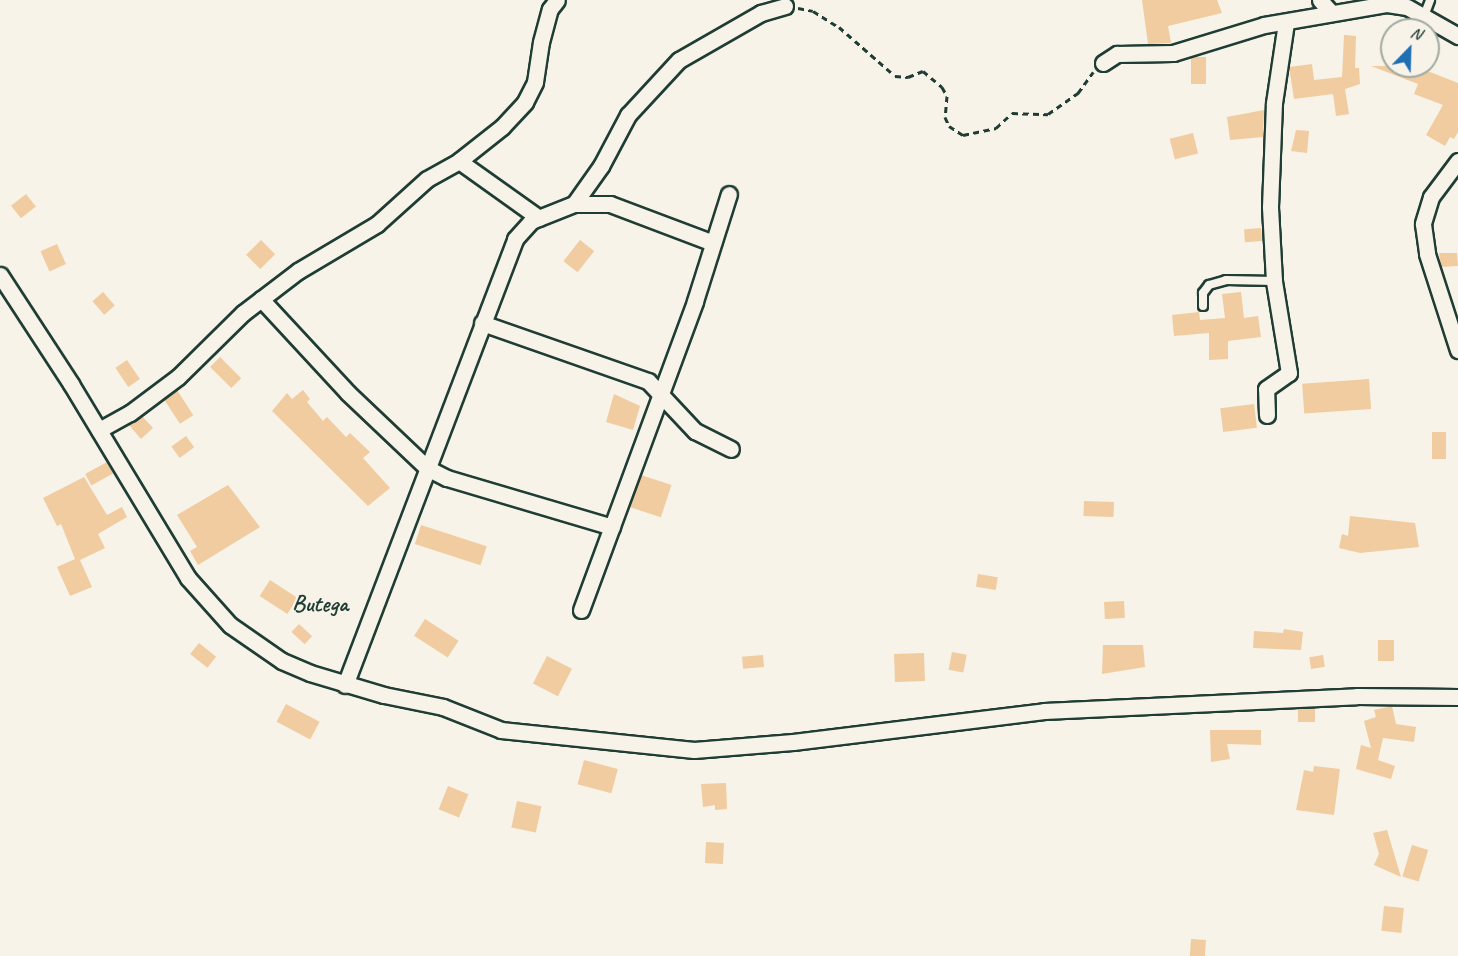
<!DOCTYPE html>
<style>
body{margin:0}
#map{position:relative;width:1458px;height:956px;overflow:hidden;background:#f7f3e8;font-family:Caveat,sans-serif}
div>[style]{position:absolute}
.building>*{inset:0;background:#f0cca0;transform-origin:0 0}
.path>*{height:3px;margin-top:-1.5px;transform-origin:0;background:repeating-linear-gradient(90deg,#1f3d34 0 6px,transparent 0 10.5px)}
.roads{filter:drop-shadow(2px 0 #1f3d34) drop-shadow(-2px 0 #1f3d34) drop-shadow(0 2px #1f3d34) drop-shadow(0 -2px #1f3d34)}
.lane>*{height:8px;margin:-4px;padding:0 4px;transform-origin:4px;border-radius:4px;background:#f7f3e8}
.street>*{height:15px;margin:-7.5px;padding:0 7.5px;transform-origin:7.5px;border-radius:7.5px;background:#f7f3e8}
span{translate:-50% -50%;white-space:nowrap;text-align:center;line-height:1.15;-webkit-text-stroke:4.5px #f7f3e8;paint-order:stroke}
.quarter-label{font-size:24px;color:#1f3d34;font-weight:700}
.north{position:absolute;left:1380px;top:18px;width:60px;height:60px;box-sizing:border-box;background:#f7f3e8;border:2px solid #a1aaa0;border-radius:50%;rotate:23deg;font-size:16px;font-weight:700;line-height:24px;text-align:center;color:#1f3d34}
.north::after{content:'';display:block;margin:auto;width:21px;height:27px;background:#1f6fb2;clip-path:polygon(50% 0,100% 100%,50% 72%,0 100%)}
</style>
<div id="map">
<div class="building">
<i style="clip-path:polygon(1142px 0,1217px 0,1222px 13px,1168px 26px,1171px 43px,1148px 44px)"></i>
<i style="clip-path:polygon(1344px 35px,1356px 36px,1355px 68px,1359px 68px,1360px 84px,1345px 89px,1349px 114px,1336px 116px,1333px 94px,1294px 99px,1289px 67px,1312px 64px,1314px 80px,1342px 77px)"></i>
<i style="left:1206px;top:57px;width:27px;height:15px;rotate:90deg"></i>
<i style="clip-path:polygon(1371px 66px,1415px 66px,1458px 83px,1458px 132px,1454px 139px,1450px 137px,1445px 146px,1426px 135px,1443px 105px,1414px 94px,1418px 84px)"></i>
<i style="clip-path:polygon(1264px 110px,1263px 137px,1230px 140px,1227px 117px)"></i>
<i style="clip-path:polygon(1296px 130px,1309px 131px,1307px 153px,1291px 151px)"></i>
<i style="left:1193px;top:133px;width:21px;height:24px;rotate:76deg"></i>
<i style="left:26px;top:194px;width:16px;height:19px;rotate:52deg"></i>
<i style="left:1261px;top:228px;width:13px;height:17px;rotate:86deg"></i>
<i style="left:261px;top:240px;width:20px;height:21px;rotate:45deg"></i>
<i style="left:580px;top:240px;width:18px;height:27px;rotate:38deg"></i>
<i style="left:57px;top:244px;width:22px;height:18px;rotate:66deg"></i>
<i style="clip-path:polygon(1439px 253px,1457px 253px,1458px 266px,1441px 267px)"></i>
<i style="left:103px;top:292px;width:18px;height:14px;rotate:49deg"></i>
<i style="clip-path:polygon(1241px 292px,1244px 318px,1258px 316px,1261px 337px,1228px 341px,1228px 359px,1209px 360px,1209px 333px,1174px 336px,1172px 315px,1199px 312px,1200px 320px,1225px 318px,1222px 294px)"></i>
<i style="left:220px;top:357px;width:30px;height:14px;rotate:45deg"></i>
<i style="left:127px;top:360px;width:23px;height:14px;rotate:56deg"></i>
<i style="left:1369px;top:379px;width:30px;height:67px;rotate:86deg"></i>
<i style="left:177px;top:390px;width:30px;height:16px;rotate:57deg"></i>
<i style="clip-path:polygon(303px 390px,310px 399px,307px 402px,323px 421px,327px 417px,346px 437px,350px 433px,370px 452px,363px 458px,390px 488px,368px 506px,272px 411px,287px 393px,292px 399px)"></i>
<i style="clip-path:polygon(614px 394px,640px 406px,633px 430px,606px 422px)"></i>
<i style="left:1254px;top:404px;width:24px;height:34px;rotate:83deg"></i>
<i style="clip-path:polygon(142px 416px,153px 428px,141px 439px,129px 425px)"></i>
<i style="left:1432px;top:432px;width:14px;height:27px"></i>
<i style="left:186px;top:436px;width:14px;height:18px;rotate:54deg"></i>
<i style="left:107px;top:462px;width:13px;height:25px;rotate:61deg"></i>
<i style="left:641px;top:475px;width:32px;height:34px;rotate:18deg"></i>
<i style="clip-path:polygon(84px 477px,107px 515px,122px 507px,127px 517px,98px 534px,105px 548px,80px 560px,92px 587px,70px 596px,57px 567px,75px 559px,61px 524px,57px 526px,43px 498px)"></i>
<i style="clip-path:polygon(228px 485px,260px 527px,198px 565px,190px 551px,197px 547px,177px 515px)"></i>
<i style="left:1084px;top:501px;width:30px;height:15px;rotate:2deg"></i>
<i style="clip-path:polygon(1350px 516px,1415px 523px,1419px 547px,1360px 553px,1339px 548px,1342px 534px,1348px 536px)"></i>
<i style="left:421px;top:525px;width:69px;height:20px;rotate:18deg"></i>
<i style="left:978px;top:574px;width:20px;height:13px;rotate:9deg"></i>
<i style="left:270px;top:580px;width:33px;height:19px;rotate:33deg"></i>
<i style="left:1124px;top:601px;width:17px;height:20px;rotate:87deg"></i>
<i style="left:425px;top:619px;width:40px;height:20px;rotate:33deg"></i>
<i style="left:299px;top:624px;width:18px;height:11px;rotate:43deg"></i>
<i style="clip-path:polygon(1284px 629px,1303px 632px,1301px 650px,1253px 648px,1254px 631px,1283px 633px)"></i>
<i style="left:1378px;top:640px;width:16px;height:21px"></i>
<i style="left:199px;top:643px;width:22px;height:14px;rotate:39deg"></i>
<i style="clip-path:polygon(1103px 645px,1143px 645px,1145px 667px,1102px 674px)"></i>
<i style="left:952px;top:652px;width:15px;height:18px;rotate:11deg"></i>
<i style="left:924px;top:653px;width:28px;height:30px;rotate:88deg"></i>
<i style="left:763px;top:655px;width:12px;height:21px;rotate:85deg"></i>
<i style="left:1323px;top:655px;width:12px;height:14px;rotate:81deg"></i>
<i style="left:547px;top:656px;width:28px;height:31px;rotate:27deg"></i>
<i style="left:286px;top:704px;width:38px;height:20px;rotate:28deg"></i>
<i style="clip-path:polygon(1392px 706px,1396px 724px,1416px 727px,1414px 742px,1383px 738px,1378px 760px,1395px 766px,1391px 779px,1356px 769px,1361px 745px,1371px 748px,1364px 721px,1376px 717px,1374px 710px)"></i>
<i style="left:1315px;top:708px;width:14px;height:17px;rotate:90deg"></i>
<i style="clip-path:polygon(1210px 730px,1261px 730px,1261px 745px,1227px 744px,1230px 759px,1211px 762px)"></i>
<i style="left:584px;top:760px;width:35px;height:25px;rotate:15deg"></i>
<i style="clip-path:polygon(1314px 766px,1340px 769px,1334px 815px,1296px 810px,1304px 770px,1313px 772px)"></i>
<i style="clip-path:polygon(726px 783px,727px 809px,715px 810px,715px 805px,703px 807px,701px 784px)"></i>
<i style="left:448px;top:786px;width:22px;height:25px;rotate:22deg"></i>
<i style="left:517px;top:801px;width:25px;height:27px;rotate:12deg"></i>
<i style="clip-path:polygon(1387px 830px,1401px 877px,1374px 865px,1379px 854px,1373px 833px)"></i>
<i style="left:706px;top:842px;width:18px;height:21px;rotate:3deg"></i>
<i style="left:1412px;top:845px;width:17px;height:33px;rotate:17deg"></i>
<i style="left:1384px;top:906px;width:20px;height:25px;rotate:6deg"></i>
<i style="left:1191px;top:939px;width:15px;height:17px;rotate:4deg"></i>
</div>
<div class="path">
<i style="left:798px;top:8px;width:15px;rotate:11deg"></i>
<i style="left:813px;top:11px;width:31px;rotate:32deg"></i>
<i style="left:839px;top:27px;width:74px;rotate:41.2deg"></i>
<i style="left:895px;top:76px;width:13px;rotate:4deg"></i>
<i style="left:908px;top:77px;width:16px;rotate:-22deg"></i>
<i style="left:923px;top:71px;width:25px;rotate:40deg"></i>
<i style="left:942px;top:87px;width:10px;rotate:61deg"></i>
<i style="left:947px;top:96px;width:21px;rotate:95deg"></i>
<i style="left:945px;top:117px;width:10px;rotate:66deg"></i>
<i style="left:949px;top:126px;width:17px;rotate:33deg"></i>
<i style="left:963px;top:135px;width:34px;rotate:-12deg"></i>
<i style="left:996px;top:128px;width:22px;rotate:-43deg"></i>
<i style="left:1012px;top:113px;width:36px;rotate:2deg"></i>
<i style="left:1048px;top:114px;width:37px;rotate:-35deg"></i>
<i style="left:1078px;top:93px;width:26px;rotate:-54deg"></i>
</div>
<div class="roads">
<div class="lane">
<i style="left:1424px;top:16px;width:17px;rotate:-69deg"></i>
<i style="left:1203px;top:306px;width:13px;rotate:-90deg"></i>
<i style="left:1203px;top:293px;width:10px;rotate:-53deg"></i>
<i style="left:1209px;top:285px;width:18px;rotate:-16deg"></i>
<i style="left:1226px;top:280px;width:48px;rotate:1.2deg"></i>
</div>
<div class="street">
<i style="left:1320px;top:0;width:15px;rotate:48deg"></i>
<i style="left:1103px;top:63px;width:17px;rotate:-33deg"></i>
<i style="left:1117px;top:54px;width:56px;rotate:-1deg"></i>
<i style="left:1173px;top:53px;width:95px;rotate:-17.1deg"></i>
<i style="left:1264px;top:25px;width:125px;rotate:-9.7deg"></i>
<i style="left:1387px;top:4px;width:20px;rotate:9deg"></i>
<i style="left:1407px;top:7px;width:59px;rotate:29.6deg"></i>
<i style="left:459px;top:161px;width:98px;rotate:35.5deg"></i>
<i style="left:1458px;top:161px;width:45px;rotate:126.9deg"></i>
<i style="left:1431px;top:197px;width:28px;rotate:107deg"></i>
<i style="left:1423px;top:224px;width:30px;rotate:82deg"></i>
<i style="left:1427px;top:254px;width:101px;rotate:72.1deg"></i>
<i style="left:574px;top:204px;width:47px;rotate:-54.6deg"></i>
<i style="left:601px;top:166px;width:58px;rotate:-62.1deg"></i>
<i style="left:628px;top:115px;width:75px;rotate:-47.2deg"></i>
<i style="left:679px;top:60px;width:95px;rotate:-29.8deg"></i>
<i style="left:761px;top:13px;width:25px;rotate:-16deg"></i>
<i style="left:0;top:275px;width:130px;rotate:56.9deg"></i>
<i style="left:71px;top:384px;width:227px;rotate:58.9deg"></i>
<i style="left:188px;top:578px;width:63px;rotate:48.2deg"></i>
<i style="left:230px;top:625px;width:63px;rotate:34.7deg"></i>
<i style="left:282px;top:661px;width:30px;rotate:23deg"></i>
<i style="left:310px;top:673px;width:77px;rotate:16.6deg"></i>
<i style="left:384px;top:695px;width:60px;rotate:11.5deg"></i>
<i style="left:443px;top:707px;width:62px;rotate:21.6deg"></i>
<i style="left:501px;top:730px;width:194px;rotate:5.9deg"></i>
<i style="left:694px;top:750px;width:99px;rotate:-4.6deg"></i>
<i style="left:793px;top:742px;width:253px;rotate:-7deg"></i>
<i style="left:1044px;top:711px;width:313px;rotate:-2.7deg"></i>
<i style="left:1357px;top:696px;width:101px;rotate:0.6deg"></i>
<i style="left:261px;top:299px;width:128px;rotate:47.2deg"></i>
<i style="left:348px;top:393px;width:109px;rotate:43.5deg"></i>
<i style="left:427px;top:468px;width:22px;rotate:27deg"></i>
<i style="left:447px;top:478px;width:172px;rotate:16.5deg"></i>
<i style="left:482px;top:323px;width:176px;rotate:19.3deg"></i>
<i style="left:648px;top:381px;width:69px;rotate:46.8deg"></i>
<i style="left:695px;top:431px;width:40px;rotate:26.6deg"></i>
<i style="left:1267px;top:415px;width:26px;rotate:-92deg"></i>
<i style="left:1266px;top:389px;width:28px;rotate:-35deg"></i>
<i style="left:1289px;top:373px;width:93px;rotate:-99.3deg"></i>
<i style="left:1274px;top:281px;width:74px;rotate:-93.1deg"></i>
<i style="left:1270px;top:207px;width:104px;rotate:-87.8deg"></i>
<i style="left:1274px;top:103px;width:81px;rotate:-81.5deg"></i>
<i style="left:99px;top:430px;width:35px;rotate:-29deg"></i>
<i style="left:130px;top:413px;width:60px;rotate:-36.9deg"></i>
<i style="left:178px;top:377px;width:91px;rotate:-44.6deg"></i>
<i style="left:243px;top:313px;width:69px;rotate:-37.4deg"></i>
<i style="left:298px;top:271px;width:92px;rotate:-30.7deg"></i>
<i style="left:377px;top:224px;width:67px;rotate:-42deg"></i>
<i style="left:427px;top:179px;width:37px;rotate:-29deg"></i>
<i style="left:459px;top:161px;width:55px;rotate:-38.3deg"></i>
<i style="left:502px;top:127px;width:34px;rotate:-47deg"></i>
<i style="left:525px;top:102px;width:22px;rotate:-63deg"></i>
<i style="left:535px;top:82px;width:40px;rotate:-81.5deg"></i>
<i style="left:541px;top:42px;width:34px;rotate:-75deg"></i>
<i style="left:550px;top:9px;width:11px;rotate:-52deg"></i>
<i style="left:581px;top:610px;width:329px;rotate:-69.7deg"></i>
<i style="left:695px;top:301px;width:112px;rotate:-72.4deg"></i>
<i style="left:345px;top:685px;width:477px;rotate:-69.1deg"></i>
<i style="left:515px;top:239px;width:24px;rotate:-48deg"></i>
<i style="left:531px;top:221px;width:46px;rotate:-21.6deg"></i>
<i style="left:574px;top:204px;width:36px"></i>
<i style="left:610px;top:204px;width:110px;rotate:20.7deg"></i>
</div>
</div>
<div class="quarter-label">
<span style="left:320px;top:604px">Butega</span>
</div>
<div class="north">N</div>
</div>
